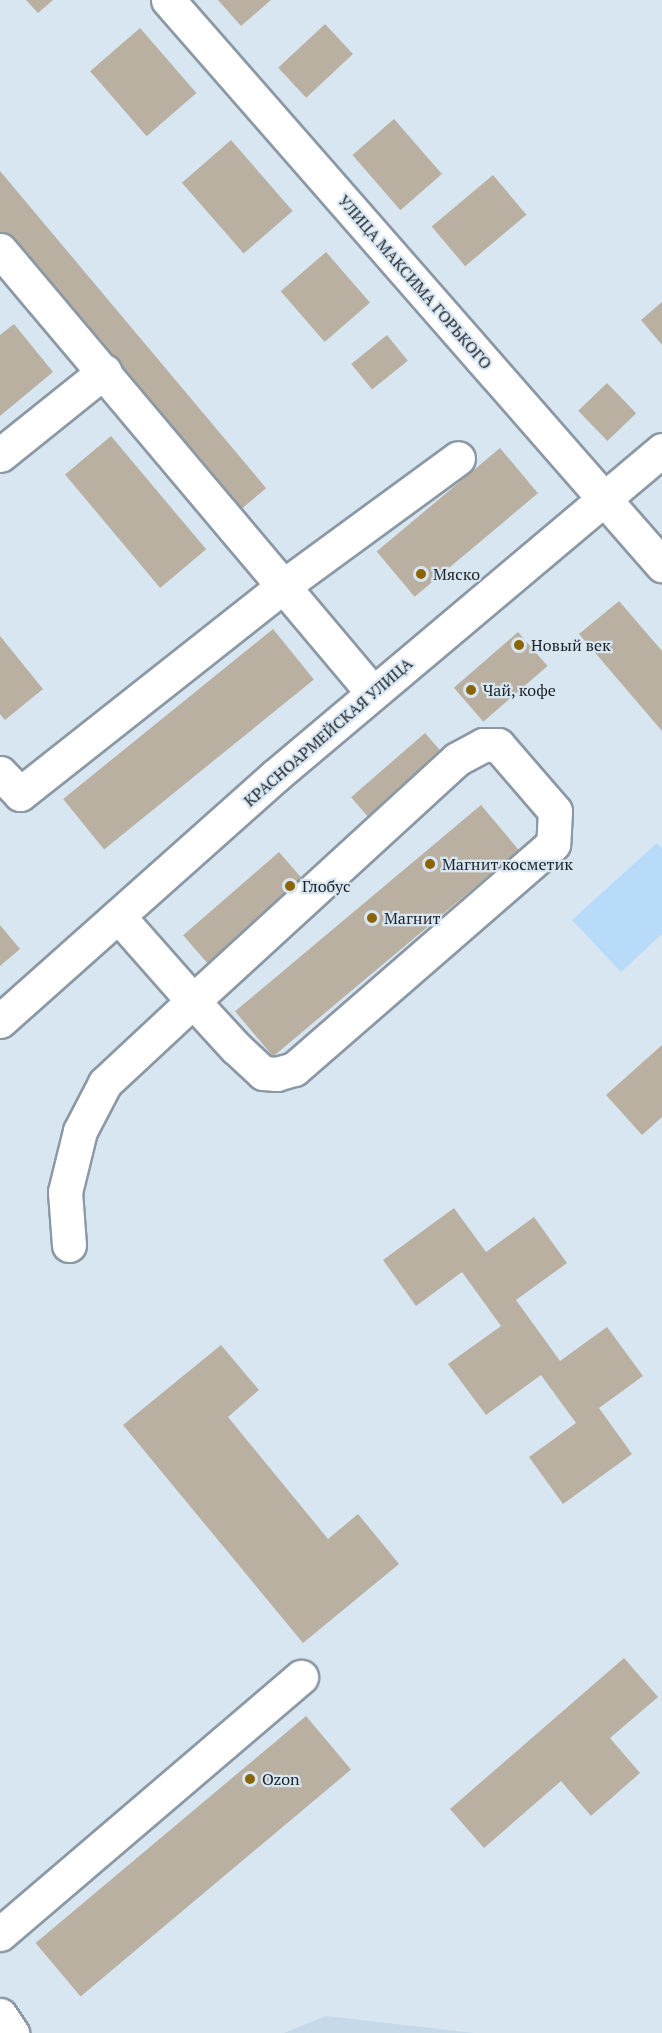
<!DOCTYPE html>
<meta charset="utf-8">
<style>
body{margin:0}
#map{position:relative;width:662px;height:2033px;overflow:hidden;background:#d8e6f2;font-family:"PT Serif",serif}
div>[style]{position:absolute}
.built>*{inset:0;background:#c5d9e9}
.green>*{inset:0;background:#b7dbf8}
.building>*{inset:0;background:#b9b0a2;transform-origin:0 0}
.roads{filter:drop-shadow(2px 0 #8c99a4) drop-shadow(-2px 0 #8c99a4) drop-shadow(0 2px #8c99a4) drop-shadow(0 -2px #8c99a4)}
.minor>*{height:33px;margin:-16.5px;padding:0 16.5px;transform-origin:16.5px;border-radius:16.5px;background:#fff}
.dots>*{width:16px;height:16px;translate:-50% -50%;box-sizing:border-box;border:3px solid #d8e6f2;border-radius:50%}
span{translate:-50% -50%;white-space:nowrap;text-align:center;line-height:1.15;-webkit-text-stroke:4.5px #d8e6f2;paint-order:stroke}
.street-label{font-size:16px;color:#1d2227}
.poi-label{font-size:16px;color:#1d2227}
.left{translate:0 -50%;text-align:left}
</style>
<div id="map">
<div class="built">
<i style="clip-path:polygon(326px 2016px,474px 2033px,284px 2033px)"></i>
</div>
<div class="green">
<i style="clip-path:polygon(657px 843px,662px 849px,662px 934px,621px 972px,572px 920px)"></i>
</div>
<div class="building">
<i style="clip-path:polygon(26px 0,53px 0,38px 13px)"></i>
<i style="clip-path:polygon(218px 0,271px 0,241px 26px)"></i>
<i style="left:325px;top:24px;width:41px;height:64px;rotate:47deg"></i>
<i style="left:140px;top:28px;width:86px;height:66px;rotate:49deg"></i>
<i style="left:394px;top:119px;width:73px;height:55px;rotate:49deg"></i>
<i style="left:231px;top:140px;width:94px;height:65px;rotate:49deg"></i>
<i style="left:0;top:171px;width:414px;height:51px;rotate:50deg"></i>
<i style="left:493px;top:175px;width:52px;height:80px;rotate:50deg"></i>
<i style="left:326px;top:252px;width:67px;height:60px;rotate:49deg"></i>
<i style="clip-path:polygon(662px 302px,662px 345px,641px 320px)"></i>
<i style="clip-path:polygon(14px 324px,53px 372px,0 416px,0 335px)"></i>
<i style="left:387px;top:335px;width:33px;height:46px;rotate:51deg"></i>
<i style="left:607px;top:383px;width:42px;height:40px;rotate:46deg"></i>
<i style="left:111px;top:436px;width:148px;height:60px;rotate:50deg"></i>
<i style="left:500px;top:448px;width:59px;height:161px;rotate:50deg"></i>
<i style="clip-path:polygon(619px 601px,662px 651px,662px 731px,579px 634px)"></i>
<i style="left:273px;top:629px;width:65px;height:270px;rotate:51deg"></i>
<i style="left:518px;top:632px;width:45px;height:85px;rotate:49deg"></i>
<i style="clip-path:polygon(0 636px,43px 689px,5px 720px,0 714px)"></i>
<i style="left:425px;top:733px;width:38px;height:98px;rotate:49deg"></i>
<i style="left:481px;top:805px;width:59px;height:321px;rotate:50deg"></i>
<i style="left:279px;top:852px;width:40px;height:127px;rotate:49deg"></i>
<i style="clip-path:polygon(0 925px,20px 949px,0 966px)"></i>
<i style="clip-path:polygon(662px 1045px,662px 1117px,642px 1135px,606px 1095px)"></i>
<i style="clip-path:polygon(454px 1208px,486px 1252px,534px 1217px,567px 1263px,516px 1300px,560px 1361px,607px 1327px,643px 1376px,599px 1408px,632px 1454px,563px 1504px,529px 1457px,576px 1423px,541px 1375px,486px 1415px,448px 1364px,501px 1326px,462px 1272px,416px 1306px,383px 1260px)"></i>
<i style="clip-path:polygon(221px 1345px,259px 1390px,228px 1417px,328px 1539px,358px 1514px,399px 1564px,303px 1643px,123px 1425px)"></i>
<i style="clip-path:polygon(624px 1658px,658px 1697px,610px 1738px,640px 1773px,591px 1816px,561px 1781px,484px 1848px,450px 1809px)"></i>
<i style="left:306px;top:1716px;width:70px;height:353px;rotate:50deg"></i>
</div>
<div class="roads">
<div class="minor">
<i style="left:168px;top:0;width:751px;rotate:48.84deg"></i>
<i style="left:0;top:250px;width:579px;rotate:49.9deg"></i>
<i style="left:0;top:455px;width:134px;rotate:-38.7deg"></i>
<i style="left:0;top:773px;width:29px;rotate:46deg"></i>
<i style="left:20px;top:794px;width:334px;rotate:-38.3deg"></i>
<i style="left:282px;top:587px;width:218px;rotate:-36.2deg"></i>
<i style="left:0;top:1021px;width:368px;rotate:-41.7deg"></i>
<i style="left:275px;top:776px;width:506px;rotate:-40.11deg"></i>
<i style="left:69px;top:1245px;width:53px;rotate:-94.3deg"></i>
<i style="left:65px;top:1192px;width:63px;rotate:-76.2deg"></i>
<i style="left:80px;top:1131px;width:54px;rotate:-62.5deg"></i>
<i style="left:105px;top:1083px;width:120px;rotate:-43deg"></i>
<i style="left:193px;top:1001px;width:358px;rotate:-42.5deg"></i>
<i style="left:457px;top:759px;width:30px;rotate:-28deg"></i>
<i style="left:483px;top:745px;width:15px"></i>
<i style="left:498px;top:745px;width:87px;rotate:49.2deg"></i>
<i style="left:555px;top:811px;width:33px;rotate:93deg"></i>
<i style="left:553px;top:844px;width:343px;rotate:139deg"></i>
<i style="left:294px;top:1069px;width:18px;rotate:164deg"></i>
<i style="left:277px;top:1074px;width:14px;rotate:-176deg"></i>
<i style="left:263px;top:1073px;width:37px;rotate:-137deg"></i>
<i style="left:236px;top:1048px;width:64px;rotate:-132.5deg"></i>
<i style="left:193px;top:1001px;width:113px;rotate:-131.4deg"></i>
<i style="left:0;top:1934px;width:396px;rotate:-40.5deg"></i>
<i style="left:0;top:2015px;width:22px;rotate:56deg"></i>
</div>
</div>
<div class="dots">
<i style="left:421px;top:574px;background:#8b6405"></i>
<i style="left:519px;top:645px;background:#8b6405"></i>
<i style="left:471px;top:690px;background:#8b6405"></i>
<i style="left:430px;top:864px;background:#8b6405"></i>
<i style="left:290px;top:886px;background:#8b6405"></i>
<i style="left:372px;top:918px;background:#8b6405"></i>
<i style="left:250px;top:1779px;background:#8b6405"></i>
</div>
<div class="street-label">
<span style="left:415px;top:282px;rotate:49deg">УЛИЦА МАКСИМА ГОРЬКОГО</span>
<span style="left:328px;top:732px;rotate:-41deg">КРАСНОАРМЕЙСКАЯ УЛИЦА</span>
</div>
<div class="poi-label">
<span class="left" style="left:433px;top:574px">Мяско</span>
<span class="left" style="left:531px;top:645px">Новый век</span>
<span class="left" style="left:483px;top:690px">Чай, кофе</span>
<span class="left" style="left:442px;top:864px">Магнит косметик</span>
<span class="left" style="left:302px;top:886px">Глобус</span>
<span class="left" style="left:384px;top:918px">Магнит</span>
<span class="left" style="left:262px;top:1779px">Ozon</span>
</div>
</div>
